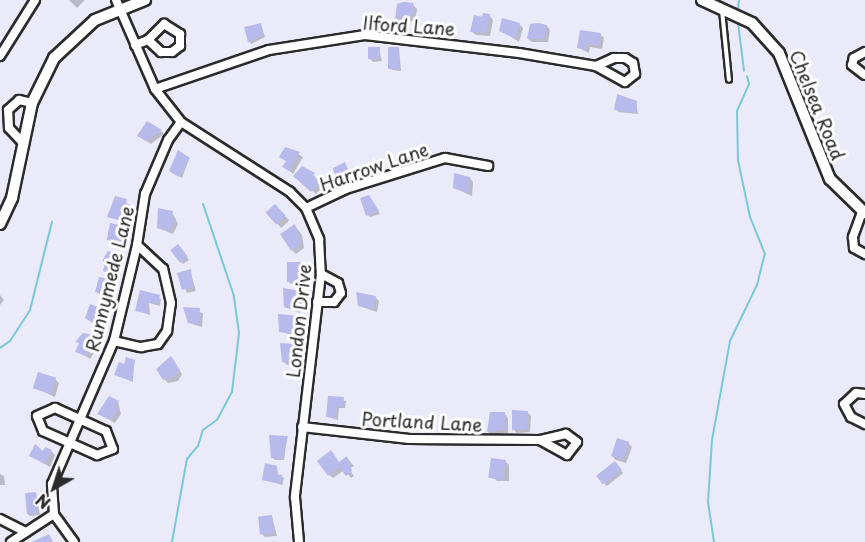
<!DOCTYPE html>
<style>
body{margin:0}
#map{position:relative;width:865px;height:542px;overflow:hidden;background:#eaeaf9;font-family:"Playpen Sans",sans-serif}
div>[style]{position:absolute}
.shadow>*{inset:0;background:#0003;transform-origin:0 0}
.stream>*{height:2px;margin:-1px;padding:0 1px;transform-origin:1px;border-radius:1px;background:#7bc9d8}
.building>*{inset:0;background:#b8baeb;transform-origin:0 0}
.roads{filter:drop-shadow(2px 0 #2b2b2b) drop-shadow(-2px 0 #2b2b2b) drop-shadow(0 2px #2b2b2b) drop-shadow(0 -2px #2b2b2b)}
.lane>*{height:4px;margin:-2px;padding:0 2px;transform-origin:2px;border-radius:2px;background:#fff}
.street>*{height:8px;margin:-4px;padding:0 4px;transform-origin:4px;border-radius:4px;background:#fff}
.secondary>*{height:10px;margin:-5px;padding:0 5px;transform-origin:5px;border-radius:5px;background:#fff}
span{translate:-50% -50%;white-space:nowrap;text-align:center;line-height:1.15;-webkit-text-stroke:6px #fff;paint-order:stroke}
.street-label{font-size:18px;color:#2b2b2b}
.north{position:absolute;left:24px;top:458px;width:60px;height:60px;-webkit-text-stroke:4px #fff;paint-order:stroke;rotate:219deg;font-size:16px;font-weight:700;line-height:24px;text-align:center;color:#2b2b2b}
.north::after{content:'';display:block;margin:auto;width:21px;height:27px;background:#2b2b2b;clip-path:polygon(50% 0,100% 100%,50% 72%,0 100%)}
</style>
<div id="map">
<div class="shadow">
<i style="clip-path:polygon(69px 0,85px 0,77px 8px)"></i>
<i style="clip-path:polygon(413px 5px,417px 9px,415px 21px,400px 22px,396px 18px)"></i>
<i style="clip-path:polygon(490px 16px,493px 20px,490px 36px,476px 35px,472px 32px,476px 17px)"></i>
<i style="clip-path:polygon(519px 24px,523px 28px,519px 42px,501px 30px)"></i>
<i style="clip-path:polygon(261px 25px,265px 37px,251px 44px,249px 41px)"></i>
<i style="clip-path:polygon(531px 26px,547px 26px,550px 30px,548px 42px,532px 42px,528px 39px)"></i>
<i style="clip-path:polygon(600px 34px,604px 38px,602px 49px,590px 47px,589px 53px,579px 48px)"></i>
<i style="clip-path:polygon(399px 48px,401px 71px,392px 70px,390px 68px)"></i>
<i style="clip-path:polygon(379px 49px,382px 61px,373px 62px,370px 59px)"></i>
<i style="clip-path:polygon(618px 96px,636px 102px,638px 114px,618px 112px)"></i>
<i style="clip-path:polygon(161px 131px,164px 134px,151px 144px,143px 139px)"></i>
<i style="clip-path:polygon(286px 148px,303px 157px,293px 174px,284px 167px,287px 162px,281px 157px)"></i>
<i style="clip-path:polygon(189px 159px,182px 178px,173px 173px)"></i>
<i style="clip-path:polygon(345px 164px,350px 174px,339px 178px,335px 169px)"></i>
<i style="clip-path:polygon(313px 174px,322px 187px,316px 194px,295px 176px)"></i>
<i style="clip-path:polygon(470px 178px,473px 182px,472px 196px,454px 188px)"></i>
<i style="clip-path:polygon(116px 198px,130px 205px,126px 223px,109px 216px)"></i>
<i style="clip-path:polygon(371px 199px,380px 214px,370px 217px,368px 215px)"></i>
<i style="left:275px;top:206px;width:20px;height:11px;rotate:45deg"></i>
<i style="clip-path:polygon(172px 212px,178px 224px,173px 234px,158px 228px)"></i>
<i style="clip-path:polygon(295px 226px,302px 235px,304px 248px,296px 254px,292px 250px)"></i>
<i style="clip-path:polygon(125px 228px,129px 231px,125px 247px,108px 240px)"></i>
<i style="clip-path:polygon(181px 248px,189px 260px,183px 264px,181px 262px)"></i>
<i style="clip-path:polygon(105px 255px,121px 260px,118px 277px,104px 270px)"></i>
<i style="clip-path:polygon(301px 264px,303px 284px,291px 284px,289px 282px)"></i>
<i style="clip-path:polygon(190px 271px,196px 291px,187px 293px,179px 274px)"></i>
<i style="clip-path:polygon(108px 281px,110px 297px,99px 294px,97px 292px)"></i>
<i style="clip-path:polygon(285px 290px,304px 296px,300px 313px,285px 307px)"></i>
<i style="clip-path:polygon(141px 292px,161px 299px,160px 306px,149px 303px,150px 315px,136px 310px)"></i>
<i style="clip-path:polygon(0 295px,4px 300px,0 305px)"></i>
<i style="clip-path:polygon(375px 297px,379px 301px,377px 312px,359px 306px)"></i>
<i style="clip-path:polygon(184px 308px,203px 313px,202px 327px,189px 323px)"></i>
<i style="clip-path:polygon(104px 311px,108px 315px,103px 317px,101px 329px,86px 318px)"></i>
<i style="clip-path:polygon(298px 318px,302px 322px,297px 337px,280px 331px)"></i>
<i style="clip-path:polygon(83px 334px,102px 341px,90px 359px,77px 351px)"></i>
<i style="clip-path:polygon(295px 346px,299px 350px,298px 366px,287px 365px,283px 361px)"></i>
<i style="clip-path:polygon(171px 358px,182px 374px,178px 381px,168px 383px,164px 379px)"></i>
<i style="clip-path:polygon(134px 361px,133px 382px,116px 375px,125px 365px)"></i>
<i style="clip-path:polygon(55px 379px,59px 383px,55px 397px,35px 388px)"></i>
<i style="clip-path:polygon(329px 398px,346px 401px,345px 408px,339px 408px,338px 420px,328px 417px)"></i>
<i style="clip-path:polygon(118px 402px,121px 414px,115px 423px,99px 414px)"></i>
<i style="clip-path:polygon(527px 412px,531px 416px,530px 432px,517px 433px,513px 429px)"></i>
<i style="clip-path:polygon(505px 414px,508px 418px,508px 433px,492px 435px,488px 432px)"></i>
<i style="clip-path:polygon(287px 438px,284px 460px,275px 460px,272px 457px)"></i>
<i style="clip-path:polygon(628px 443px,632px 447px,626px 463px,616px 460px,612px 456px)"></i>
<i style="clip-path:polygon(51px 451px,55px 455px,50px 467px,31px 456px)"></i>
<i style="clip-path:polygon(347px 458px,354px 466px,349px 469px,354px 476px,351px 478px,344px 470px,333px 478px,329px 475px)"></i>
<i style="clip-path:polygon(505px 461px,509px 465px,509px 481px,497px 481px,493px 477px)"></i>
<i style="left:615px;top:463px;width:13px;height:21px;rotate:51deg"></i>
<i style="clip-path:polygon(277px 467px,278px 475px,284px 478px,282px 485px,264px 479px)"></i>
<i style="clip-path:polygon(0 474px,4px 476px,5px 485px,0 485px)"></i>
<i style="clip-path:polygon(36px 494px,40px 515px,30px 516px,28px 514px)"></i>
<i style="clip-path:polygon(272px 517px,277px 536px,265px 537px,261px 533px)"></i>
</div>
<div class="stream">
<i style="left:738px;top:8px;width:8px;rotate:-83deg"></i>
<i style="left:738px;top:22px;width:49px;rotate:83deg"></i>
<i style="left:0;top:348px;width:12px;rotate:-35deg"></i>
<i style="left:10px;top:341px;width:37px;rotate:-57deg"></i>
<i style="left:30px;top:310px;width:91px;rotate:-76deg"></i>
<i style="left:172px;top:542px;width:84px;rotate:-79.8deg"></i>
<i style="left:187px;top:459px;width:17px;rotate:-50deg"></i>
<i style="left:198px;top:446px;width:17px;rotate:-73deg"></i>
<i style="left:203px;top:430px;width:17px;rotate:-36deg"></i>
<i style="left:217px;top:420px;width:32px;rotate:-62deg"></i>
<i style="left:232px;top:392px;width:59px;rotate:-83.2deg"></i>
<i style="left:239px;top:333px;width:37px;rotate:-98deg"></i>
<i style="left:234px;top:296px;width:97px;rotate:-108.6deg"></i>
<i style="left:714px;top:542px;width:40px;rotate:-98.5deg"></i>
<i style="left:708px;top:502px;width:62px;rotate:-86.3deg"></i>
<i style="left:712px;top:440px;width:101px;rotate:-79.7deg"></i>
<i style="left:730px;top:341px;width:62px;rotate:-64.3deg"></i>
<i style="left:757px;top:285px;width:32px;rotate:-76deg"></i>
<i style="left:765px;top:254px;width:40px;rotate:-112deg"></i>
<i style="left:750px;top:217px;width:58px;rotate:-101.9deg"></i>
<i style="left:738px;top:160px;width:49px;rotate:-91.2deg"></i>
<i style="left:737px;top:111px;width:30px;rotate:-66deg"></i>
<i style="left:749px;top:84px;width:8px;rotate:-104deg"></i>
</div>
<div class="building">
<i style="clip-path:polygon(403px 2px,414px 3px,412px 17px,395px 19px,397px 4px)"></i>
<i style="clip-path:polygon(483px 13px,490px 14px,486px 33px,470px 32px,474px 15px,482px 17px)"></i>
<i style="clip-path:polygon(502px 18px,520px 23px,516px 39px,499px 31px)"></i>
<i style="clip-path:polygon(261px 23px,263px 35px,248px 42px,244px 27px)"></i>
<i style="clip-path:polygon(538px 23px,547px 25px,544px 39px,527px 39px,530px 24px)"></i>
<i style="clip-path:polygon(580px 30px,601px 33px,599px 46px,587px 44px,586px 50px,577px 48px)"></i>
<i style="left:380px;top:47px;width:12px;height:12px;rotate:90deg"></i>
<i style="left:388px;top:47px;width:11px;height:22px"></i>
<i style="clip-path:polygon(617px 94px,637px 101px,636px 113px,614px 110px)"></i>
<i style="clip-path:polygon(147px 121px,162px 130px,146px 141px,137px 136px)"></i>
<i style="clip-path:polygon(285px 147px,300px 152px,289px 171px,282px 167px,286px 161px,279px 157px)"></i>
<i style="clip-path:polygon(178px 150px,190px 158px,179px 177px,169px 171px)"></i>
<i style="clip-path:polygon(345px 162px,349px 172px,335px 176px,333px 168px)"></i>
<i style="clip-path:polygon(302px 166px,315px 173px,313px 176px,320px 182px,311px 192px,293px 176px)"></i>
<i style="clip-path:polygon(454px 173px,470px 177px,469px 193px,453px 188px)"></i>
<i style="clip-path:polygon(369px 195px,379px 211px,366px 216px,360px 198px)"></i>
<i style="clip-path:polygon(115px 196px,127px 199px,122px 221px,107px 217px)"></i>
<i style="left:275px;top:204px;width:16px;height:13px;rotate:47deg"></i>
<i style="clip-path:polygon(158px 208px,173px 211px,171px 218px,176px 219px,169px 231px,157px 228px)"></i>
<i style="left:110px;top:223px;width:16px;height:17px;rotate:11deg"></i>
<i style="clip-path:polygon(295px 224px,301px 244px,291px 251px,280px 234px)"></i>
<i style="left:178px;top:244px;width:16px;height:10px;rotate:52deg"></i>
<i style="clip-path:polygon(108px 251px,118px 254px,114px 275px,103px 271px,105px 263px,102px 261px)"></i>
<i style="left:287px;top:262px;width:14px;height:20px"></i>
<i style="clip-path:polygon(191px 269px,193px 287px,182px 290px,177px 273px)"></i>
<i style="clip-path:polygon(99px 277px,109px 279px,108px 295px,95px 292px)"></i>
<i style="clip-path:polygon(283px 288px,301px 291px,296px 310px,284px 307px)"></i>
<i style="clip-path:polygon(140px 290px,160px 295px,158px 304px,148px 302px,148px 314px,135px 311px)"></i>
<i style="clip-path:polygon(356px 292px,376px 296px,373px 309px,358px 306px)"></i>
<i style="clip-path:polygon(90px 304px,105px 310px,103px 316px,99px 314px,98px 326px,85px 318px)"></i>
<i style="clip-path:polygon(183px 307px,200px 308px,199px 324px,188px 323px)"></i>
<i style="clip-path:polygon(278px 314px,299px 316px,293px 334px,279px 332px)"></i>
<i style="clip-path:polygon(83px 333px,99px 336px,86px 356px,75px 352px,79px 343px,75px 342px)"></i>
<i style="clip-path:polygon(280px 343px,296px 344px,294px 363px,282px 362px)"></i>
<i style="clip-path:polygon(171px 356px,180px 370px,170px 380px,168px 377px,163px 380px,156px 369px)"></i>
<i style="clip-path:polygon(126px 357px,135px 360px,132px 381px,114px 375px,119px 362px,124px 364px)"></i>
<i style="left:38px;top:372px;width:19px;height:17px;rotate:18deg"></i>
<i style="clip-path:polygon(109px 396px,119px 401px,115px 407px,119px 409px,111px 420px,97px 414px)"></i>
<i style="clip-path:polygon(328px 396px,344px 397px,343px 407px,337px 406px,336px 418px,326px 417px)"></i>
<i style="clip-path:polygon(512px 410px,528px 411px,527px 429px,512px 430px)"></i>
<i style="clip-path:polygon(490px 412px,505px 412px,505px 430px,487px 432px)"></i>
<i style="clip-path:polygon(269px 435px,288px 436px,282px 459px,271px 458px)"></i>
<i style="left:617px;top:438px;width:13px;height:19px;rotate:18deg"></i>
<i style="clip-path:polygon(35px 444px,43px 451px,45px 447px,52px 450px,45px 464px,29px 456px)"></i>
<i style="clip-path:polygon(331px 450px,339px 462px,347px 456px,352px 471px,346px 476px,339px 467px,328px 476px,317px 461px)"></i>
<i style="left:491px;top:458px;width:15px;height:20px;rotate:8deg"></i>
<i style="left:615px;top:461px;width:11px;height:24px;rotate:52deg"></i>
<i style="clip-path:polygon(265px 463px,277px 466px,276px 474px,282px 475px,280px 484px,262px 480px)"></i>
<i style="left:36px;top:492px;width:21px;height:11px;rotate:85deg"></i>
<i style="left:272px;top:515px;width:18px;height:14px;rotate:84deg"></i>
<i style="clip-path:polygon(49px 534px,53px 542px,32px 542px)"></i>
</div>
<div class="roads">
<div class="lane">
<i style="left:722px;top:10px;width:70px;rotate:84.3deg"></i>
</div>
<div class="street">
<i style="left:116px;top:0;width:97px;rotate:66.3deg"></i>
<i style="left:155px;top:89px;width:42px;rotate:51.8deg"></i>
<i style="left:181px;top:122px;width:130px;rotate:32.7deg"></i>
<i style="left:290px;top:192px;width:23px;rotate:45deg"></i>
<i style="left:306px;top:208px;width:34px;rotate:67deg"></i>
<i style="left:319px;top:239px;width:35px;rotate:87deg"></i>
<i style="left:321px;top:274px;width:225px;rotate:96.7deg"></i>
<i style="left:295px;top:497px;width:45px;rotate:84.9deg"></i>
<i style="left:135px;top:45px;width:14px;rotate:-21deg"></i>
<i style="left:148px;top:40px;width:23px;rotate:-45deg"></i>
<i style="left:164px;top:24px;width:19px;rotate:32deg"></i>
<i style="left:180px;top:34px;width:12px;rotate:90deg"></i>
<i style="left:180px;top:46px;width:10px;rotate:143deg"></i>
<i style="left:172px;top:52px;width:11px;rotate:180deg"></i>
<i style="left:161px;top:52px;width:18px;rotate:-137deg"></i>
<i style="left:865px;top:52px;width:13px;rotate:151deg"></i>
<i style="left:854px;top:58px;width:7px;rotate:106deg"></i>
<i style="left:852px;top:65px;width:16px;rotate:38deg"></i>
<i style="left:0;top:56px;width:66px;rotate:-58deg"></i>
<i style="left:155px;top:89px;width:120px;rotate:-18.9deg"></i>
<i style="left:269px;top:50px;width:97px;rotate:-8.9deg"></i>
<i style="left:365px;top:35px;width:155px;rotate:6.7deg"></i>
<i style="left:519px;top:53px;width:78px;rotate:9.6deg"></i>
<i style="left:596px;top:66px;width:33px;rotate:29deg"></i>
<i style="left:625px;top:82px;width:13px;rotate:-39deg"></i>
<i style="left:635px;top:74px;width:11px;rotate:-100deg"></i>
<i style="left:633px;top:63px;width:9px;rotate:-148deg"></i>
<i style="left:625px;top:58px;width:11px;rotate:180deg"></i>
<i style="left:614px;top:58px;width:20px;rotate:156deg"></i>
<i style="left:24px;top:144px;width:22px;rotate:-133deg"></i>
<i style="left:9px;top:128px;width:18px;rotate:-93deg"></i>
<i style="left:8px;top:110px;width:15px;rotate:-42deg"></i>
<i style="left:19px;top:100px;width:13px;rotate:13deg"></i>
<i style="left:306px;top:208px;width:44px;rotate:-25.4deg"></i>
<i style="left:346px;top:189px;width:104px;rotate:-17.4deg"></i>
<i style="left:445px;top:158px;width:44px;rotate:10.5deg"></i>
<i style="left:862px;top:212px;width:27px;rotate:110deg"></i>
<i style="left:853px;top:237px;width:11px;rotate:85deg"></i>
<i style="left:854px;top:248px;width:13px;rotate:29deg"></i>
<i style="left:317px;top:302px;width:17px"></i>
<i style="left:334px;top:302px;width:11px;rotate:-52deg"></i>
<i style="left:341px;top:293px;width:10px;rotate:-107deg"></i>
<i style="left:338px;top:283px;width:19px;rotate:-152deg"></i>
<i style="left:114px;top:341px;width:28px;rotate:13deg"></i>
<i style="left:141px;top:347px;width:17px;rotate:-10deg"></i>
<i style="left:158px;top:344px;width:16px;rotate:-55deg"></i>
<i style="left:167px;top:331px;width:28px;rotate:-82deg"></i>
<i style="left:171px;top:303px;width:35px;rotate:-103deg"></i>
<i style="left:163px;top:269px;width:35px;rotate:-137deg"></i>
<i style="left:865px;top:394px;width:9px;rotate:-174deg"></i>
<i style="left:856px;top:393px;width:16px;rotate:137deg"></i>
<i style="left:844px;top:404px;width:15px;rotate:62deg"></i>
<i style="left:851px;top:417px;width:16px;rotate:27deg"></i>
<i style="left:55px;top:408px;width:56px;rotate:24.3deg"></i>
<i style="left:106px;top:431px;width:19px;rotate:69deg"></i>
<i style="left:113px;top:449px;width:17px;rotate:159deg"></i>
<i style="left:97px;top:455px;width:59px;rotate:-156deg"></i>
<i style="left:43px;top:431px;width:16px;rotate:-112deg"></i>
<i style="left:37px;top:416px;width:20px;rotate:-24deg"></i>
<i style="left:302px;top:427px;width:108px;rotate:6.4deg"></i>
<i style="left:409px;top:439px;width:131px;rotate:0.4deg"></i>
<i style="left:540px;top:440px;width:31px;rotate:29deg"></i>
<i style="left:567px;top:455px;width:16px;rotate:-52deg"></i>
<i style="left:577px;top:442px;width:14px;rotate:-144deg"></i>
<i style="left:566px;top:434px;width:27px;rotate:167deg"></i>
<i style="left:0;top:519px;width:29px;rotate:27deg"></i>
<i style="left:11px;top:542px;width:51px;rotate:-33.1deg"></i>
<i style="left:74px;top:542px;width:34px;rotate:-126deg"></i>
<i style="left:54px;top:514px;width:30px;rotate:-94deg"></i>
<i style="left:52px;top:484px;width:156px;rotate:-66.6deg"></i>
<i style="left:114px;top:341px;width:99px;rotate:-76.5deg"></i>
<i style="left:137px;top:245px;width:52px;rotate:-81.1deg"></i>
<i style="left:145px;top:194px;width:59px;rotate:-66.9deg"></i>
<i style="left:168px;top:140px;width:22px;rotate:-54deg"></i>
</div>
<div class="secondary">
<i style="left:702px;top:0;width:55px;rotate:24.7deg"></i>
<i style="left:752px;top:23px;width:40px;rotate:48deg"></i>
<i style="left:779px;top:53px;width:136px;rotate:68deg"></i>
<i style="left:830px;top:179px;width:49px;rotate:44.2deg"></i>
<i style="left:0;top:224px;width:29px;rotate:-65deg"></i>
<i style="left:12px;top:198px;width:97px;rotate:-78.1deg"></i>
<i style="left:32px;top:103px;width:50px;rotate:-63.9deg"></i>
<i style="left:54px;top:58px;width:56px;rotate:-42.8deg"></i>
<i style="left:95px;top:20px;width:54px;rotate:-21.8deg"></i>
</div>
</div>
<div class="street-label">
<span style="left:409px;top:26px;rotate:4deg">Ilford Lane</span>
<span style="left:817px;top:105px;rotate:68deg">Chelsea Road</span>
<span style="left:374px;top:167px;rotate:-19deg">Harrow Lane</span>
<span style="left:110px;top:279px;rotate:-76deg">Runnymede Lane</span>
<span style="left:299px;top:321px;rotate:-84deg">London Drive</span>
<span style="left:422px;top:422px;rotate:3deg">Portland Lane</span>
</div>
<div class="north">N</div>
</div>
